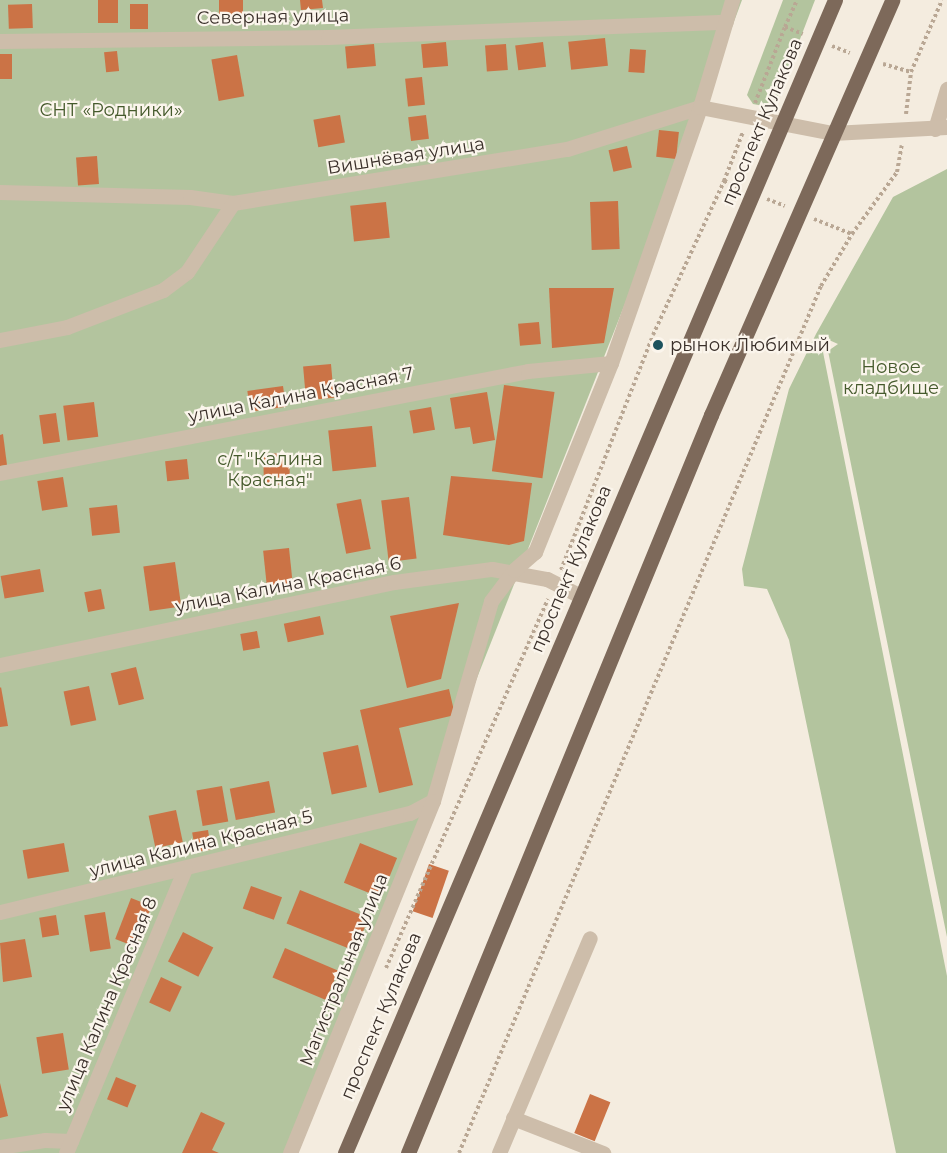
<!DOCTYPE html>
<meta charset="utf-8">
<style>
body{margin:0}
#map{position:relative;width:947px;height:1153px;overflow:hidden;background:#f4ecdf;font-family:Montserrat,sans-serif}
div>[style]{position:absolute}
.green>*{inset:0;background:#b3c49e}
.building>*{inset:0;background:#cb7346;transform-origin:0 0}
.path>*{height:4px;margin-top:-2px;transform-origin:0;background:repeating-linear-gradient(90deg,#b9a794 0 3px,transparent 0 6px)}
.minor>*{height:15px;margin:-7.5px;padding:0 7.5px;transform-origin:7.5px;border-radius:7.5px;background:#cdbdaa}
.major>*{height:15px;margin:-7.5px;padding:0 7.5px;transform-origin:7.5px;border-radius:7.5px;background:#7d695a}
.dots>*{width:16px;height:16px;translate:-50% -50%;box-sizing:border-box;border:3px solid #fbf5ec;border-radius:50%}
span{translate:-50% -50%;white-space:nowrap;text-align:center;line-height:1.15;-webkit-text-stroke:4.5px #fbf5ec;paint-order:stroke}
.street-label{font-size:18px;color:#3a302a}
.park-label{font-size:18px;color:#455a2c}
.poi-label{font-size:18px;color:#3a302a}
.left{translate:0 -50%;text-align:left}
</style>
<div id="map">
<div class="green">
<i style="clip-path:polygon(0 0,742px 0,693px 132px,289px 1153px,0 1153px)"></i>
<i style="clip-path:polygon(783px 0,815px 0,779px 94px,769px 107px,753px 104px,747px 95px)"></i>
<i style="clip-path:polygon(947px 169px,947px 937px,828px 351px,838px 344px,829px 340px,822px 347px,947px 976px,947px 1153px,896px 1153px,789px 640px,767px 589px,744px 586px,742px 569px,789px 389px,816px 334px,893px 197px)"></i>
</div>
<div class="building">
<i style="left:98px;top:0;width:20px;height:23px"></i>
<i style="left:219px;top:0;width:24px;height:19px"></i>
<i style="clip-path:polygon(300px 0,322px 0,323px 8px,301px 10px)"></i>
<i style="left:32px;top:4px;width:24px;height:24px;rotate:88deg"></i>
<i style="left:130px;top:4px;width:18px;height:25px"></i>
<i style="left:605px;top:38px;width:28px;height:37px;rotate:84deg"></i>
<i style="left:446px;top:42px;width:24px;height:25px;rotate:85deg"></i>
<i style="left:543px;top:42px;width:25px;height:28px;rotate:83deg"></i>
<i style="left:374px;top:44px;width:22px;height:29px;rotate:85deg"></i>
<i style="left:506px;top:44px;width:26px;height:21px;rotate:86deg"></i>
<i style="left:630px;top:49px;width:16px;height:23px;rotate:4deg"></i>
<i style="left:117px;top:51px;width:20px;height:13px;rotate:84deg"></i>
<i style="left:0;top:54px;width:12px;height:25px"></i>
<i style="left:237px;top:55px;width:42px;height:26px;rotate:80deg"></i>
<i style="left:422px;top:77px;width:28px;height:17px;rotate:84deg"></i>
<i style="left:340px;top:115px;width:28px;height:27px;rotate:80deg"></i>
<i style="left:426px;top:115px;width:24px;height:18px;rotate:83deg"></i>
<i style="left:659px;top:130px;width:20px;height:27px;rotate:6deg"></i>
<i style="left:627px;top:146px;width:22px;height:19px;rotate:77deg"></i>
<i style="left:97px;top:156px;width:28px;height:21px;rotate:86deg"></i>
<i style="left:618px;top:201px;width:48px;height:28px;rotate:88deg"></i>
<i style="left:386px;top:202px;width:36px;height:36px;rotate:84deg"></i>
<i style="clip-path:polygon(549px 288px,614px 288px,604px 343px,552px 348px)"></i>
<i style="left:539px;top:322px;width:22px;height:21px;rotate:85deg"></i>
<i style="left:331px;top:364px;width:34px;height:28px;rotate:85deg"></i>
<i style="left:504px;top:385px;width:51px;height:87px;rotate:8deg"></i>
<i style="left:283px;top:386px;width:21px;height:36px;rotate:82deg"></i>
<i style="clip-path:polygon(487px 392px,495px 440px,473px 444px,470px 427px,455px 429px,450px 398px)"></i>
<i style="left:94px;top:402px;width:35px;height:31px;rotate:83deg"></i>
<i style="left:431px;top:407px;width:23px;height:22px;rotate:80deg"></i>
<i style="left:56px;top:413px;width:29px;height:17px;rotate:82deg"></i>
<i style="left:372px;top:426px;width:41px;height:44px;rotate:84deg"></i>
<i style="clip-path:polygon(3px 434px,7px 465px,0 466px,0 435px)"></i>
<i style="left:289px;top:453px;width:31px;height:26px;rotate:88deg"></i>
<i style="left:187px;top:459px;width:20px;height:22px;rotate:84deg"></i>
<i style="clip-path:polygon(451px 476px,532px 483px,524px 541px,509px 545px,443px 535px)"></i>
<i style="left:63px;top:477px;width:30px;height:26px;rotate:81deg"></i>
<i style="left:409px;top:497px;width:62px;height:28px;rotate:83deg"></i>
<i style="left:361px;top:499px;width:51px;height:25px;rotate:79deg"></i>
<i style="left:117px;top:505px;width:28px;height:28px;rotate:84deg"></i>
<i style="left:289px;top:548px;width:36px;height:26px;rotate:84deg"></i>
<i style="left:175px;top:562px;width:45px;height:32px;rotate:82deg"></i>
<i style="left:40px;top:569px;width:23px;height:40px;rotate:80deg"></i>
<i style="left:101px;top:589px;width:20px;height:17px;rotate:79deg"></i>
<i style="clip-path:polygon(459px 603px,441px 679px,407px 688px,390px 616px)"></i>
<i style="left:320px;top:616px;width:19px;height:37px;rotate:78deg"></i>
<i style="left:257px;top:631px;width:17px;height:17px;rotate:80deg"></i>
<i style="left:136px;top:667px;width:33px;height:26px;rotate:76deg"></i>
<i style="left:89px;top:686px;width:35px;height:26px;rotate:78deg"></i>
<i style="clip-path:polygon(1px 687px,8px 726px,0 727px,0 688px)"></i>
<i style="clip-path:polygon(449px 689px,455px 715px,399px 728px,413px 785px,379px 793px,360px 710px)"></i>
<i style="left:358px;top:745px;width:43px;height:36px;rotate:78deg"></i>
<i style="left:269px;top:781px;width:32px;height:40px;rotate:79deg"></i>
<i style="left:222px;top:786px;width:36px;height:26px;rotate:80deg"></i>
<i style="left:176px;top:810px;width:33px;height:28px;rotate:78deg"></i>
<i style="left:208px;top:830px;width:20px;height:16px;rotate:81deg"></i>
<i style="left:64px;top:843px;width:29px;height:42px;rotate:80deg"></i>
<i style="left:360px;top:843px;width:40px;height:43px;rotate:22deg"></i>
<i style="left:429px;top:864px;width:21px;height:50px;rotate:19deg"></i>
<i style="left:251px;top:886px;width:33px;height:24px;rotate:20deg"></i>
<i style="left:300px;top:890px;width:74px;height:36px;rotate:22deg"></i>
<i style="left:131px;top:898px;width:22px;height:44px;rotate:21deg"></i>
<i style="left:105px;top:912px;width:37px;height:21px;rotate:81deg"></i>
<i style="left:56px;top:915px;width:20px;height:17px;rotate:81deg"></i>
<i style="left:183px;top:932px;width:34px;height:33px;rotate:27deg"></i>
<i style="clip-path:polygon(25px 939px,32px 977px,3px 982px,0 943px)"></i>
<i style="left:285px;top:948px;width:58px;height:32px;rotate:23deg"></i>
<i style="left:161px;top:977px;width:23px;height:28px;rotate:25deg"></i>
<i style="left:63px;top:1033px;width:37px;height:27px;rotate:81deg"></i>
<i style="left:116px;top:1077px;width:22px;height:24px;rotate:22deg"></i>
<i style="clip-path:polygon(0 1083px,8px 1116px,0 1118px)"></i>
<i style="left:590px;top:1094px;width:22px;height:42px;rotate:22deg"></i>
<i style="clip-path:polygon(201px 1112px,225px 1123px,212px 1150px,219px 1153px,182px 1153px)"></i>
</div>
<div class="path">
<i style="left:785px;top:27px;width:30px;rotate:-66deg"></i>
<i style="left:832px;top:46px;width:19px;rotate:21deg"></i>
<i style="left:883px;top:64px;width:29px;rotate:16deg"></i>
<i style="left:755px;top:103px;width:82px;rotate:-68.5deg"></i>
<i style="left:785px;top:27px;width:19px;rotate:21deg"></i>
<i style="left:906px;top:114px;width:42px;rotate:-83.2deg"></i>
<i style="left:911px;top:72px;width:78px;rotate:-66.7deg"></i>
<i style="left:738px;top:187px;width:15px;rotate:-157deg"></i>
<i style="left:724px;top:181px;width:53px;rotate:-68.8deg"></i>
<i style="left:767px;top:199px;width:19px;rotate:21deg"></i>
<i style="left:814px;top:219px;width:41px;rotate:21.5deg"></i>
<i style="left:852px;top:234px;width:77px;rotate:-54deg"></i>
<i style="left:897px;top:172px;width:27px;rotate:-80deg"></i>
<i style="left:561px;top:570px;width:252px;rotate:-68.6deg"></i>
<i style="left:653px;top:335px;width:170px;rotate:-65.2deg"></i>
<i style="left:386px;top:968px;width:403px;rotate:-66.3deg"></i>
<i style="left:459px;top:1153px;width:940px;rotate:-67.34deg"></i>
<i style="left:821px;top:286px;width:61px;rotate:-59.2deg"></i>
</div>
<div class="minor">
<i style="left:0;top:41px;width:328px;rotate:-0.7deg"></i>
<i style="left:328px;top:37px;width:398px;rotate:-2.2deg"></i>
<i style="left:935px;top:129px;width:42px;rotate:-73.3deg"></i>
<i style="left:0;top:192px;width:190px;rotate:1.5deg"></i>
<i style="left:190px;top:197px;width:43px;rotate:7.9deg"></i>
<i style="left:233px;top:203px;width:338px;rotate:-9.2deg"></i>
<i style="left:567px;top:149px;width:139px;rotate:-17.5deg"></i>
<i style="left:700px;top:107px;width:112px;rotate:-73.3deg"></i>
<i style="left:0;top:340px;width:68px;rotate:-11deg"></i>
<i style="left:67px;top:327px;width:103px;rotate:-21.1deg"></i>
<i style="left:163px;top:290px;width:30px;rotate:-37deg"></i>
<i style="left:187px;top:272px;width:83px;rotate:-56.3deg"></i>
<i style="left:0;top:473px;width:538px;rotate:-10.93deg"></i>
<i style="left:528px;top:371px;width:83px;rotate:-5.5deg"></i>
<i style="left:0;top:665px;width:403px;rotate:-11.9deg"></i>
<i style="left:394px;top:582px;width:99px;rotate:-7.6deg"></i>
<i style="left:492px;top:569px;width:56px;rotate:10.3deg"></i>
<i style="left:547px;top:579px;width:37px;rotate:27deg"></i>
<i style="left:0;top:912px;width:422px;rotate:-13.6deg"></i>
<i style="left:410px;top:813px;width:26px;rotate:-28deg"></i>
<i style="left:433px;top:801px;width:208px;rotate:-73.8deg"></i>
<i style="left:491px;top:601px;width:39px;rotate:-53deg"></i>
<i style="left:514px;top:570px;width:28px;rotate:-41deg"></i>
<i style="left:535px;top:552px;width:204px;rotate:-68.1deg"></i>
<i style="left:611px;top:363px;width:271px;rotate:-70.8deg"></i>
<i style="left:700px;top:107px;width:135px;rotate:11.1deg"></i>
<i style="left:832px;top:133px;width:115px;rotate:-3deg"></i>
<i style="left:513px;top:1118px;width:97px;rotate:21.3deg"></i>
<i style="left:0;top:1147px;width:46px;rotate:-8.8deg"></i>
<i style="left:45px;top:1140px;width:26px;rotate:2deg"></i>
<i style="left:66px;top:1153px;width:308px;rotate:-67.3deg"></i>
<i style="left:290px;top:1153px;width:380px;rotate:-67.9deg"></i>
<i style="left:499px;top:1153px;width:233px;rotate:-67.1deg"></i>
</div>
<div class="major">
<i style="left:345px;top:1153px;width:1253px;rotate:-66.98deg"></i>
<i style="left:408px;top:1153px;width:798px;rotate:-67.68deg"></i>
<i style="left:711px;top:415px;width:453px;rotate:-66.4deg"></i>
</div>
<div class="dots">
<i style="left:658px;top:345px;background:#1d535e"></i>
</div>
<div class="street-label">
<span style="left:273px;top:17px;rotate:-1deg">Северная улица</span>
<span style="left:762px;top:122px;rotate:-67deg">проспект Кулакова</span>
<span style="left:406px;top:156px;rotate:-9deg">Вишнёвая улица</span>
<span style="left:301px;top:395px;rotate:-11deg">улица Калина Красная 7</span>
<span style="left:571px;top:569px;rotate:-67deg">проспект Кулакова</span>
<span style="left:288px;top:585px;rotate:-11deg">улица Калина Красная 6</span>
<span style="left:201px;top:844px;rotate:-14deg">улица Калина Красная 5</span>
<span style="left:344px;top:970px;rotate:-68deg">Магистральная улица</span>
<span style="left:107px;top:1004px;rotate:-67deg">улица Калина Красная 8</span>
<span style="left:381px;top:1016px;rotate:-67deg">проспект Кулакова</span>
</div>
<div class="park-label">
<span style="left:111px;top:110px">СНТ «Родники»</span>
<span style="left:891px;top:378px">Новое<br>кладбище</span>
<span style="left:270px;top:470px">с/т "Калина<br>Красная"</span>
</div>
<div class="poi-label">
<span class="left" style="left:670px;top:345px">рынок Любимый</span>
</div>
</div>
